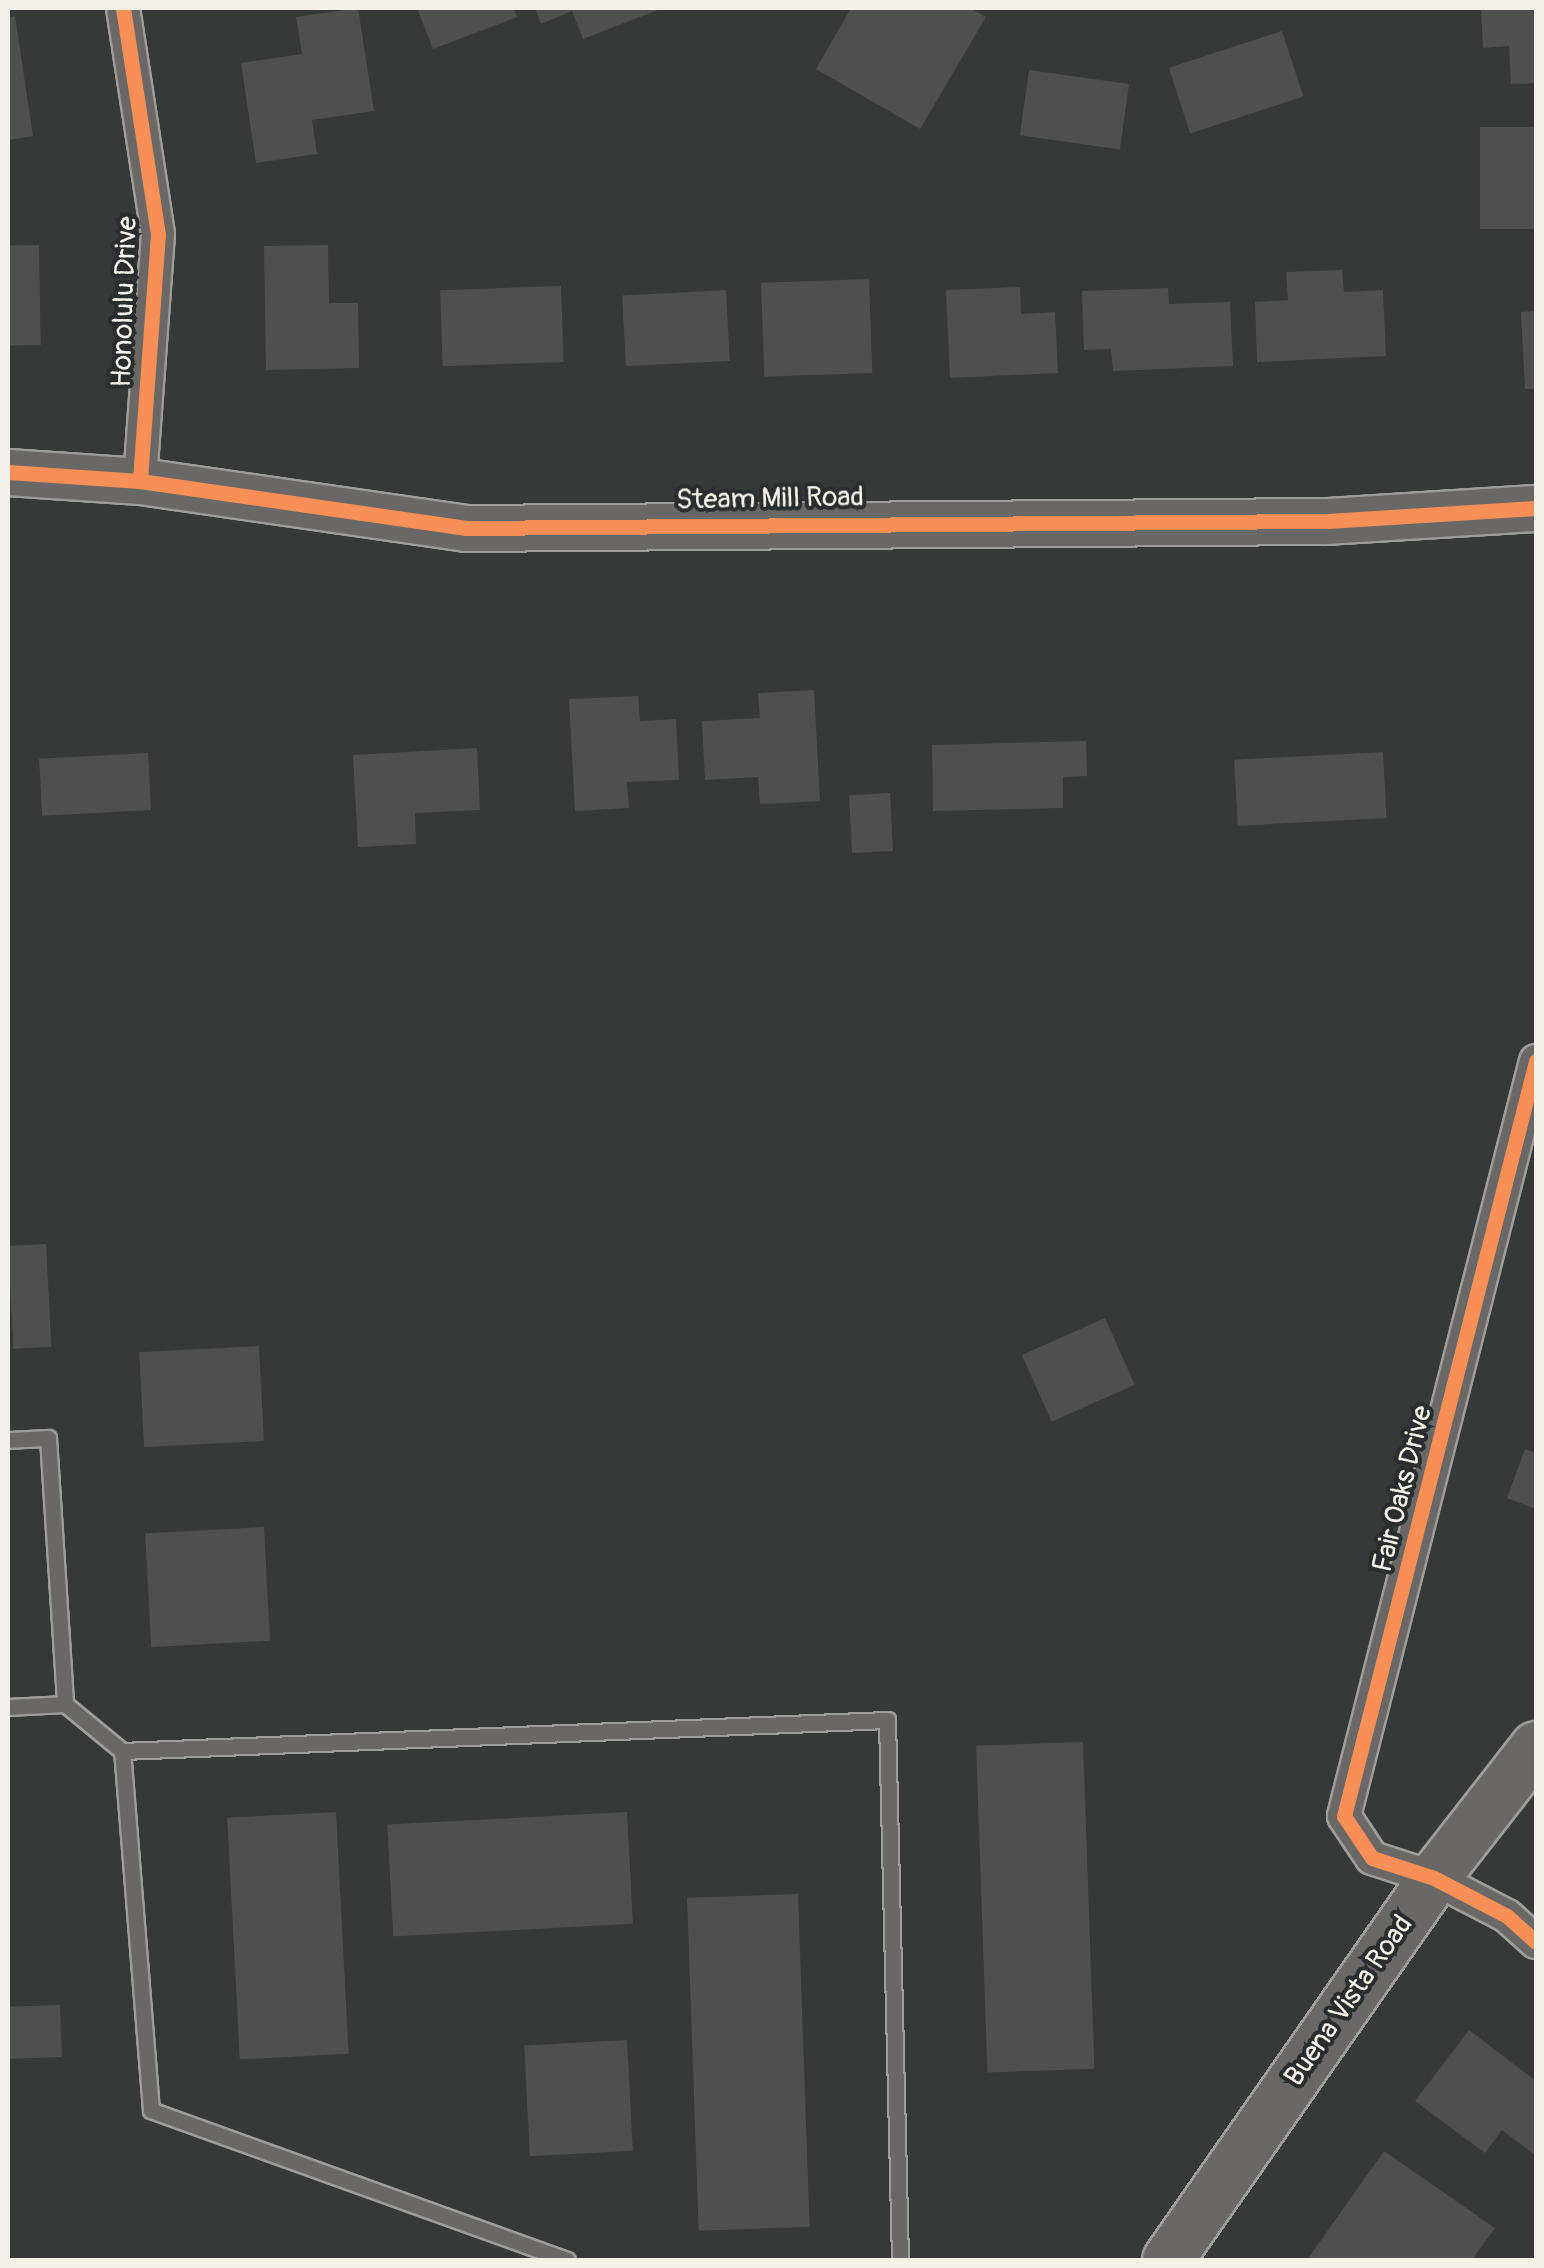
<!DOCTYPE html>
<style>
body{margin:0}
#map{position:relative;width:1544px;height:2268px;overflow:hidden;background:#373838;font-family:Pangolin,sans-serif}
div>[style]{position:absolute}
.building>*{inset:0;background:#4f4f4f;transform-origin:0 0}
.roads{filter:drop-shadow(2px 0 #9d9d9b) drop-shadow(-2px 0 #9d9d9b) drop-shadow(0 2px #9d9d9b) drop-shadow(0 -2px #9d9d9b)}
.lane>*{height:15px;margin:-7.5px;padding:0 7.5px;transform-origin:7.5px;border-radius:7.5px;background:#696866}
.street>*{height:32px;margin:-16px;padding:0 16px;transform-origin:16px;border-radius:16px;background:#696866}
.secondary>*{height:45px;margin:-22.5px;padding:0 22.5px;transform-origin:22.5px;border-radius:22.5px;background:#696866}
.primary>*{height:50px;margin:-25px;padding:0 25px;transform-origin:25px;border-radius:25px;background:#696866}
.cycleway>*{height:15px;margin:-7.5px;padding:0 7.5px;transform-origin:7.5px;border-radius:7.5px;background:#f78f57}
span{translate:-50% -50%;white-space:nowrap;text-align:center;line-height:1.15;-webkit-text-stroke:8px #2a2d2e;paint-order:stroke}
.street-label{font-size:28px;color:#f4f1e8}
.frame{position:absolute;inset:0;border:10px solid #f4f1e8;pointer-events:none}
</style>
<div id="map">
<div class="building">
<i style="clip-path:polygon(358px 8px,374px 111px,312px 120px,317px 154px,256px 163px,241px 63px,302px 54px,296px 17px)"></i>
<i style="clip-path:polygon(417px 8px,513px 8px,517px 17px,433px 49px)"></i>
<i style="clip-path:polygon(535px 8px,663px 8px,583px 39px,572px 11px,541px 24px)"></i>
<i style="clip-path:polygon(851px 8px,970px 8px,986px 17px,920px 129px,816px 69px)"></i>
<i style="clip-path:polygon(1481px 8px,1536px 8px,1536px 83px,1511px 84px,1509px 46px,1483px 48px)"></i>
<i style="clip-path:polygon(15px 16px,33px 136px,8px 140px,8px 18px)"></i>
<i style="left:1282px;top:31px;width:69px;height:119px;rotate:72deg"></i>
<i style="left:1029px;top:70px;width:101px;height:66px;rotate:8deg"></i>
<i style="left:1536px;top:127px;width:102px;height:56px;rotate:90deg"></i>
<i style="left:39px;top:245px;width:100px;height:31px;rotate:89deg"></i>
<i style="clip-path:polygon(328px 245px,329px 303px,358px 303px,359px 368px,266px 370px,264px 246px)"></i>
<i style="clip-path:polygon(1342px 270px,1344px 292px,1383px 290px,1386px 356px,1257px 362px,1255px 302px,1288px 300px,1286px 272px)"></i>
<i style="left:869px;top:279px;width:94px;height:108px;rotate:88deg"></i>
<i style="left:561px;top:286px;width:76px;height:121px;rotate:88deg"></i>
<i style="clip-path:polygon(1020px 287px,1021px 314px,1055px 312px,1058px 373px,950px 378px,946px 290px)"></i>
<i style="clip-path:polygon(1168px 288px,1169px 304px,1230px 302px,1233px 366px,1113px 371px,1111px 349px,1084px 350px,1082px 291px)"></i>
<i style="left:726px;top:290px;width:71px;height:104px;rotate:87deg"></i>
<i style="clip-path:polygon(1536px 311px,1536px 389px,1525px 389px,1521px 312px)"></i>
<i style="clip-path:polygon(814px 690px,820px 801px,760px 804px,758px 777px,705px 780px,702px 721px,760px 718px,758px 693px)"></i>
<i style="clip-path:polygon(638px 696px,640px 721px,676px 719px,679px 780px,627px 782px,629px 808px,575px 811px,569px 699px)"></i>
<i style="clip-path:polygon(1086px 741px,1087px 776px,1063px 777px,1063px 808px,933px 811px,932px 745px)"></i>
<i style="clip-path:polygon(477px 748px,480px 810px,415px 813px,416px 844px,358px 847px,353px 755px)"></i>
<i style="left:1383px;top:752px;width:66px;height:149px;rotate:87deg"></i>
<i style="left:148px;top:753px;width:57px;height:109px;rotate:87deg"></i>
<i style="left:890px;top:793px;width:58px;height:41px;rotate:87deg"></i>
<i style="left:46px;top:1244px;width:103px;height:38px;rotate:87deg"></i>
<i style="left:1105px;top:1318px;width:73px;height:91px;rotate:66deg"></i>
<i style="left:259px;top:1346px;width:95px;height:120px;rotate:87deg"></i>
<i style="clip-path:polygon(1525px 1449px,1536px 1453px,1536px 1509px,1507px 1498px)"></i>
<i style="left:264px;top:1527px;width:114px;height:119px;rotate:87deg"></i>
<i style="left:1083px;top:1742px;width:327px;height:107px;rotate:88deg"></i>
<i style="left:336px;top:1812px;width:242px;height:109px;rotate:87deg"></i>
<i style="left:627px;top:1812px;width:112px;height:240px;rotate:87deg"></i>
<i style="left:798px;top:1894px;width:333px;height:111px;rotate:88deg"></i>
<i style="left:60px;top:2005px;width:52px;height:52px;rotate:88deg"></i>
<i style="clip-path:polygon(1469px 2030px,1536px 2081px,1534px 2154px,1502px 2130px,1485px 2153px,1415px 2101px)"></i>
<i style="left:627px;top:2040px;width:111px;height:103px;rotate:87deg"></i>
<i style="clip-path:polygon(1384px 2151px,1495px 2228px,1474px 2257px,1480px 2260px,1307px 2260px)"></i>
</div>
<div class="roads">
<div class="lane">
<i style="left:8px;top:1440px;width:40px;rotate:-2.9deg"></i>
<i style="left:48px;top:1438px;width:267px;rotate:86.3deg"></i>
<i style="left:8px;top:1707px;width:57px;rotate:-3deg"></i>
<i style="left:65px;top:1704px;width:74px;rotate:39.5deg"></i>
<i style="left:567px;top:2260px;width:442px;rotate:-160.2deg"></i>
<i style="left:151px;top:2110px;width:360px;rotate:-94.6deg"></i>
<i style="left:122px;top:1751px;width:766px;rotate:-2.32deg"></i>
<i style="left:887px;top:1720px;width:540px;rotate:88.62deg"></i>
</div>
<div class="street">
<i style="left:123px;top:8px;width:229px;rotate:81.2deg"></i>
<i style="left:158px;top:234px;width:248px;rotate:94.2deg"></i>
<i style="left:1536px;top:1061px;width:779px;rotate:104.27deg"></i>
<i style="left:1344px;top:1816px;width:50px;rotate:56.3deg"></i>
<i style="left:1372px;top:1858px;width:65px;rotate:17.9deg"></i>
<i style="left:1434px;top:1878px;width:82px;rotate:27.5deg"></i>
<i style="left:1507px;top:1916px;width:39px;rotate:42deg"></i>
</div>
<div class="secondary">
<i style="left:8px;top:472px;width:132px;rotate:3.9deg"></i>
<i style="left:140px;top:481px;width:328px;rotate:8.2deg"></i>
<i style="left:465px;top:528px;width:862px;rotate:-0.47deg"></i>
<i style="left:1327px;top:521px;width:209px;rotate:-3.6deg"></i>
</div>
<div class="primary">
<i style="left:1168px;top:2260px;width:465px;rotate:-55.1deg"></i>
<i style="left:1434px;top:1878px;width:166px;rotate:-52.1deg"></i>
</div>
</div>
<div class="cycleway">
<i style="left:123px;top:8px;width:229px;rotate:81.2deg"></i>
<i style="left:158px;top:234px;width:248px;rotate:94.2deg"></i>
<i style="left:8px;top:472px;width:132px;rotate:3.9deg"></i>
<i style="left:140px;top:481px;width:328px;rotate:8.2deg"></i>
<i style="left:465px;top:528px;width:862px;rotate:-0.47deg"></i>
<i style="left:1327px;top:521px;width:209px;rotate:-3.6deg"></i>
<i style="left:1536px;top:1061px;width:779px;rotate:104.27deg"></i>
<i style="left:1344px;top:1816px;width:50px;rotate:56.3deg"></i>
<i style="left:1372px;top:1858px;width:65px;rotate:17.9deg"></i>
<i style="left:1434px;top:1878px;width:82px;rotate:27.5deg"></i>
<i style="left:1507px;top:1916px;width:39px;rotate:42deg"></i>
</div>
<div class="street-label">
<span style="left:125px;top:302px;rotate:-88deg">Honolulu Drive</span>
<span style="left:770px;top:499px;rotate:-1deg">Steam Mill Road</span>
<span style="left:1403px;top:1489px;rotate:-76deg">Fair Oaks Drive</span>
<span style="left:1349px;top:2001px;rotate:-55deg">Buena Vista Road</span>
</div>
<div class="frame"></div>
</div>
